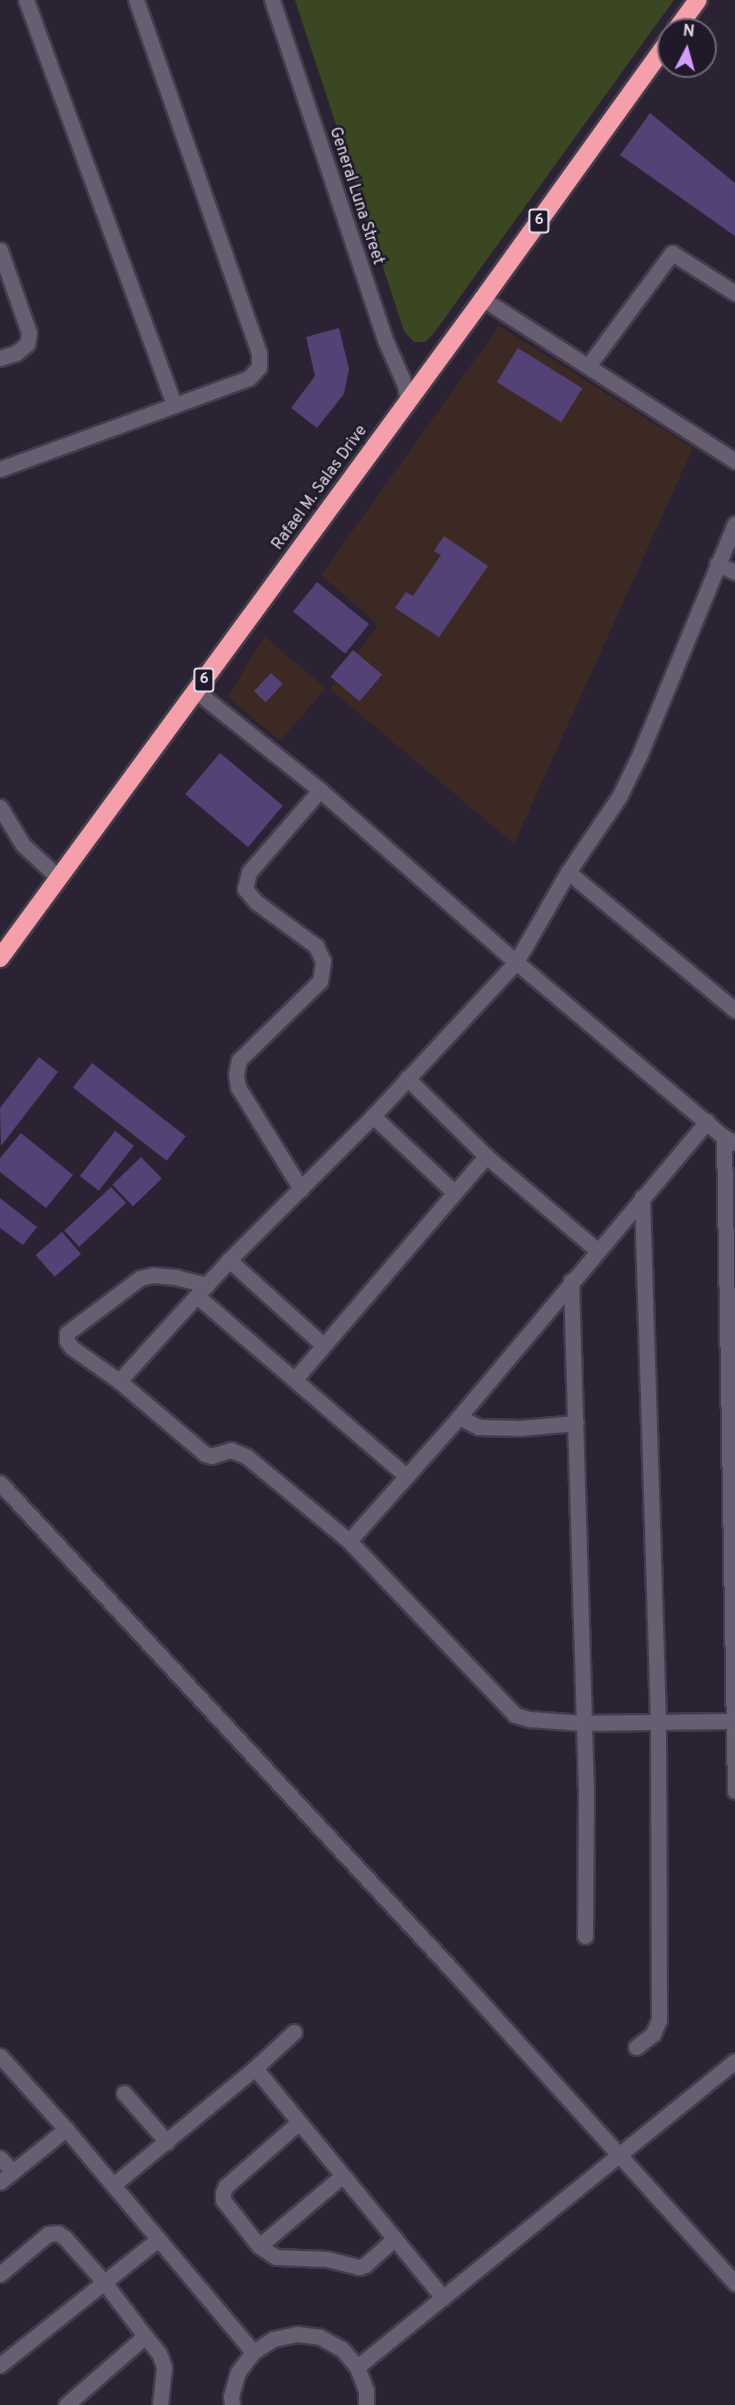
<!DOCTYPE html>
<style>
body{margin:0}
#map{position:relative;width:735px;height:2405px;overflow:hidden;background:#2b2234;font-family:Overpass,sans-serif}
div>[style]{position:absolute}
.commercial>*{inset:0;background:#3c2924}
.green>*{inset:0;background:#3a4722}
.building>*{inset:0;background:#544277;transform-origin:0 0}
.roads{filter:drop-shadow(2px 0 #443c4b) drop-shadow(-2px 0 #443c4b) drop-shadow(0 2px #443c4b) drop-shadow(0 -2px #443c4b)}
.street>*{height:15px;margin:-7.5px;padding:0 7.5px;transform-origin:7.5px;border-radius:7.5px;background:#685e72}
.secondary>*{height:15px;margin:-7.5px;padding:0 7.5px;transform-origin:7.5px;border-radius:7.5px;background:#685e72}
.highway>*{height:18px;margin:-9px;padding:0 9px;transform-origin:9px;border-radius:9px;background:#f49faa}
span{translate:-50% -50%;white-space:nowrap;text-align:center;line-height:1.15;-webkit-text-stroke:5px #211929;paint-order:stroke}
.shield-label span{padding:2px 4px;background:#211929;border:2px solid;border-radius:4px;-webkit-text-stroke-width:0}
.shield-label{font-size:15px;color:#ded9e4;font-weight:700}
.street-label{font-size:16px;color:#ded9e4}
.north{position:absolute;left:657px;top:18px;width:60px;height:60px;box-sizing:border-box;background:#211929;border:2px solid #6d6674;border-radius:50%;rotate:6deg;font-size:16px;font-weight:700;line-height:24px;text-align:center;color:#ded9e4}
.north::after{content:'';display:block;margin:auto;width:21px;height:27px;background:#d29dfd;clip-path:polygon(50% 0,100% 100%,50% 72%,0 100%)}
</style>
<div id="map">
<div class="commercial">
<i style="clip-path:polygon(499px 326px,693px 448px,514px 844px,330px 689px,378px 625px,321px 575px)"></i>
<i style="clip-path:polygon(264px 636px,326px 688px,280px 741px,228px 697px)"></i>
</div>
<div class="green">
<i style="clip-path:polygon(295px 0,674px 0,434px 333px,425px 342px,414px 342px,404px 331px)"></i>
</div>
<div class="building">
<i style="clip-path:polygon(650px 113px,735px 183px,735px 236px,620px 155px)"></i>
<i style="clip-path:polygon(339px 328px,349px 369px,344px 394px,317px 428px,291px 408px,315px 376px,306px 337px)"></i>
<i style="left:518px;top:348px;width:76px;height:40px;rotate:32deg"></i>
<i style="clip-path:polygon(444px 536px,488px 566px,439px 637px,395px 608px,406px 592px,413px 596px,441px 555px,434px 551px)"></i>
<i style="left:317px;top:582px;width:67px;height:38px;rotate:39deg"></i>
<i style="left:353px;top:650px;width:38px;height:35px;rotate:40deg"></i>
<i style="left:271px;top:673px;width:16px;height:25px;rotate:43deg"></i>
<i style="left:220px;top:753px;width:82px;height:54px;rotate:40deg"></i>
<i style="clip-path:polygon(39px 1057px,58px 1072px,1px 1146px,0 1108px)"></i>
<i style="left:92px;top:1063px;width:119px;height:31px;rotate:38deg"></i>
<i style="left:115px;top:1131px;width:24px;height:57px;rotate:38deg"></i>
<i style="clip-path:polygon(21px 1133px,73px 1175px,46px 1208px,0 1172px,0 1158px)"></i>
<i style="left:141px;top:1157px;width:30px;height:40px;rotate:46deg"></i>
<i style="left:111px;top:1187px;width:22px;height:64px;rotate:47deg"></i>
<i style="clip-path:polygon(0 1198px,37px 1227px,23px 1245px,0 1228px)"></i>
<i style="left:62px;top:1232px;width:29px;height:35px;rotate:49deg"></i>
</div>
<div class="roads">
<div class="street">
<i style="left:26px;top:0;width:431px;rotate:69.9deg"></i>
<i style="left:0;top:250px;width:88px;rotate:70.7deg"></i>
<i style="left:29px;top:333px;width:11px;rotate:100deg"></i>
<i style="left:27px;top:344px;width:14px;rotate:141deg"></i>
<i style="left:16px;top:353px;width:17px;rotate:163deg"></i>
<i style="left:483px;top:299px;width:300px;rotate:32.7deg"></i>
<i style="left:588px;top:366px;width:141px;rotate:-53.4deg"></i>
<i style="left:672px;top:253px;width:75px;rotate:32.4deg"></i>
<i style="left:0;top:469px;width:265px;rotate:-20.1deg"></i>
<i style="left:249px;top:378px;width:15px;rotate:-48deg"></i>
<i style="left:259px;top:367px;width:14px;rotate:-90deg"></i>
<i style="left:259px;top:353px;width:374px;rotate:-109.2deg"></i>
<i style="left:717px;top:564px;width:20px;rotate:24deg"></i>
<i style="left:196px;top:691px;width:159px;rotate:38.6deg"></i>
<i style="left:320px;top:790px;width:261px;rotate:41.3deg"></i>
<i style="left:516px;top:962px;width:272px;rotate:40.1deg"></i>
<i style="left:724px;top:1137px;width:13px;rotate:29deg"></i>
<i style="left:0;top:807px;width:44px;rotate:58.8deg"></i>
<i style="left:23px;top:845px;width:49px;rotate:42.5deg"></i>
<i style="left:568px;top:872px;width:217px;rotate:39.6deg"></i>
<i style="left:407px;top:1078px;width:111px;rotate:44.6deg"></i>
<i style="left:486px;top:1156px;width:145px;rotate:40.3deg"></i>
<i style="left:373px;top:1116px;width:112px;rotate:43.2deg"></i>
<i style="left:724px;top:1137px;width:654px;rotate:89.04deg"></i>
<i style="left:301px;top:1189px;width:120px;rotate:-121.7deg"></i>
<i style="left:238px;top:1087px;width:13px;rotate:-99deg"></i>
<i style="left:236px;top:1074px;width:14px;rotate:-78deg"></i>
<i style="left:239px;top:1060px;width:113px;rotate:-44.3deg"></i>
<i style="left:320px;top:981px;width:20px;rotate:-81deg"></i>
<i style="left:323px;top:961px;width:17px;rotate:-115deg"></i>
<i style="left:316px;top:946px;width:74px;rotate:-143.7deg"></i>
<i style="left:256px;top:902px;width:17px;rotate:-130deg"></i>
<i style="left:245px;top:889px;width:17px;rotate:-77deg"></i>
<i style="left:249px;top:872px;width:108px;rotate:-49.1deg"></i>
<i style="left:229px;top:1260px;width:127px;rotate:42.1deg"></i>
<i style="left:571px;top:1281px;width:510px;rotate:88.32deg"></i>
<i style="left:586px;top:1791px;width:145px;rotate:90.4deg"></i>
<i style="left:207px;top:1285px;width:32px;rotate:-166deg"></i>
<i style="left:176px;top:1277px;width:23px;rotate:-175deg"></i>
<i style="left:153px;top:1275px;width:13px;rotate:167deg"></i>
<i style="left:140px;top:1278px;width:91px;rotate:143deg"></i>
<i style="left:67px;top:1333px;width:8px;rotate:90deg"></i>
<i style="left:67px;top:1341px;width:7px;rotate:56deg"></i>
<i style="left:71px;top:1347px;width:59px;rotate:35.3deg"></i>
<i style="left:119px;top:1381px;width:113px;rotate:40.3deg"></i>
<i style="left:205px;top:1454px;width:6px;rotate:18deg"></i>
<i style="left:211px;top:1456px;width:21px;rotate:-17deg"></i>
<i style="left:231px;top:1450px;width:16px;rotate:22deg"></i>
<i style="left:246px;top:1456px;width:134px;rotate:39.5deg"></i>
<i style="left:349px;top:1541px;width:240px;rotate:46.3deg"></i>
<i style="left:515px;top:1715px;width:15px;rotate:16deg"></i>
<i style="left:529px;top:1719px;width:55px;rotate:4.2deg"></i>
<i style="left:584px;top:1723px;width:151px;rotate:-0.8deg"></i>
<i style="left:197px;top:1296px;width:274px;rotate:40.7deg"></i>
<i style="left:295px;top:1379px;width:294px;rotate:-49.4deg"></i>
<i style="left:119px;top:1381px;width:164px;rotate:-47.7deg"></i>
<i style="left:229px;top:1260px;width:204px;rotate:-45deg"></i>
<i style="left:373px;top:1116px;width:210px;rotate:-47.1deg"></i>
<i style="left:516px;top:962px;width:104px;rotate:-60deg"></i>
<i style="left:568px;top:872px;width:91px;rotate:-55.8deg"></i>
<i style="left:619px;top:797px;width:48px;rotate:-64deg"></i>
<i style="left:640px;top:754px;width:249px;rotate:-67.6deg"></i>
<i style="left:459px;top:1417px;width:22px;rotate:27deg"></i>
<i style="left:479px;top:1427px;width:41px;rotate:1.4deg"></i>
<i style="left:520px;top:1428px;width:56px;rotate:-5.1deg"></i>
<i style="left:349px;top:1541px;width:166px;rotate:-48.4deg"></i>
<i style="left:459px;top:1417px;width:386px;rotate:-50deg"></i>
<i style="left:636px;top:2047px;width:21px;rotate:-37deg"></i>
<i style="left:653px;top:2034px;width:15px;rotate:-67deg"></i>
<i style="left:659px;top:2020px;width:298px;rotate:-90.2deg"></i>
<i style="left:658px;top:1722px;width:525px;rotate:-91.75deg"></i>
<i style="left:0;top:2056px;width:98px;rotate:47.9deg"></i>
<i style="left:255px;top:2068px;width:53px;rotate:-42.7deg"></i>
<i style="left:124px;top:2093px;width:65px;rotate:48.7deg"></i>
<i style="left:298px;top:2123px;width:96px;rotate:138.8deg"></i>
<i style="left:226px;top:2186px;width:8px;rotate:113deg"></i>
<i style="left:223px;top:2193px;width:7px;rotate:90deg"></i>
<i style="left:223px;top:2200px;width:58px;rotate:52deg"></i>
<i style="left:259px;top:2246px;width:20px;rotate:33deg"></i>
<i style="left:276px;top:2257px;width:51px;rotate:2.2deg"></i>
<i style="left:327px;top:2259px;width:33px;rotate:14deg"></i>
<i style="left:359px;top:2267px;width:6px;rotate:-18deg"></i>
<i style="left:365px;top:2265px;width:40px;rotate:-42deg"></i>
<i style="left:0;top:2158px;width:18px;rotate:47deg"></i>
<i style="left:0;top:2182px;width:85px;rotate:-38.8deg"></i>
<i style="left:66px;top:2129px;width:291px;rotate:50deg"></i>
<i style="left:113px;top:2185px;width:184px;rotate:-39.5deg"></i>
<i style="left:255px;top:2068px;width:297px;rotate:50.7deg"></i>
<i style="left:259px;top:2246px;width:109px;rotate:-40.1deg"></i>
<i style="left:0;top:2274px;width:62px;rotate:-39.8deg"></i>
<i style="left:48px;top:2234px;width:10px;rotate:-6deg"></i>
<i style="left:58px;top:2233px;width:9px;rotate:36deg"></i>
<i style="left:65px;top:2238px;width:59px;rotate:48.4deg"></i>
<i style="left:104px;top:2282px;width:68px;rotate:52.8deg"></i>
<i style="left:0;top:2365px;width:201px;rotate:-38.5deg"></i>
<i style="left:357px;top:2367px;width:486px;rotate:-39deg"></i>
<i style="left:66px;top:2405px;width:105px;rotate:-41.1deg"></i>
<i style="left:145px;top:2336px;width:22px;rotate:51deg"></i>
<i style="left:159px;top:2353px;width:15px;rotate:70deg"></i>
<i style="left:164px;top:2367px;width:38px;rotate:96deg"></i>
<i style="left:232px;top:2405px;width:9px;rotate:-96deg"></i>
<i style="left:231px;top:2396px;width:25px;rotate:-74deg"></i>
<i style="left:238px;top:2372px;width:25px;rotate:-53deg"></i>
<i style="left:253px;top:2352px;width:24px;rotate:-33deg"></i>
<i style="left:273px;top:2339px;width:25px;rotate:-12deg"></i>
<i style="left:297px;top:2334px;width:23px;rotate:7deg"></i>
<i style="left:320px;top:2337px;width:25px;rotate:29deg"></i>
<i style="left:342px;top:2349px;width:23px;rotate:50deg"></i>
<i style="left:357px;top:2367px;width:26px;rotate:69deg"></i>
<i style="left:366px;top:2391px;width:14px;rotate:90deg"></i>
</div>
<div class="secondary">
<i style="left:272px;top:0;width:360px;rotate:71.6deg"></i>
<i style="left:386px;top:342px;width:47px;rotate:66.2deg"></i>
<i style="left:405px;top:385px;width:17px;rotate:80deg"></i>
<i style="left:0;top:1483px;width:666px;rotate:47.13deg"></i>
<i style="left:453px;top:1971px;width:421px;rotate:47.9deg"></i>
</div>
<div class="highway">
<i style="left:676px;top:30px;width:37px;rotate:-54deg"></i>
<i style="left:0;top:958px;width:817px;rotate:-53.76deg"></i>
<i style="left:483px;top:299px;width:319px;rotate:-54.3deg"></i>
</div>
</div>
<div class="shield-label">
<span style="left:539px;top:221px">6</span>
<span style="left:204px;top:680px">6</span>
</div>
<div class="street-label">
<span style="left:356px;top:196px;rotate:72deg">General Luna Street</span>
<span style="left:320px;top:488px;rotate:-54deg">Rafael M. Salas Drive</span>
</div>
<div class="north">N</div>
</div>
